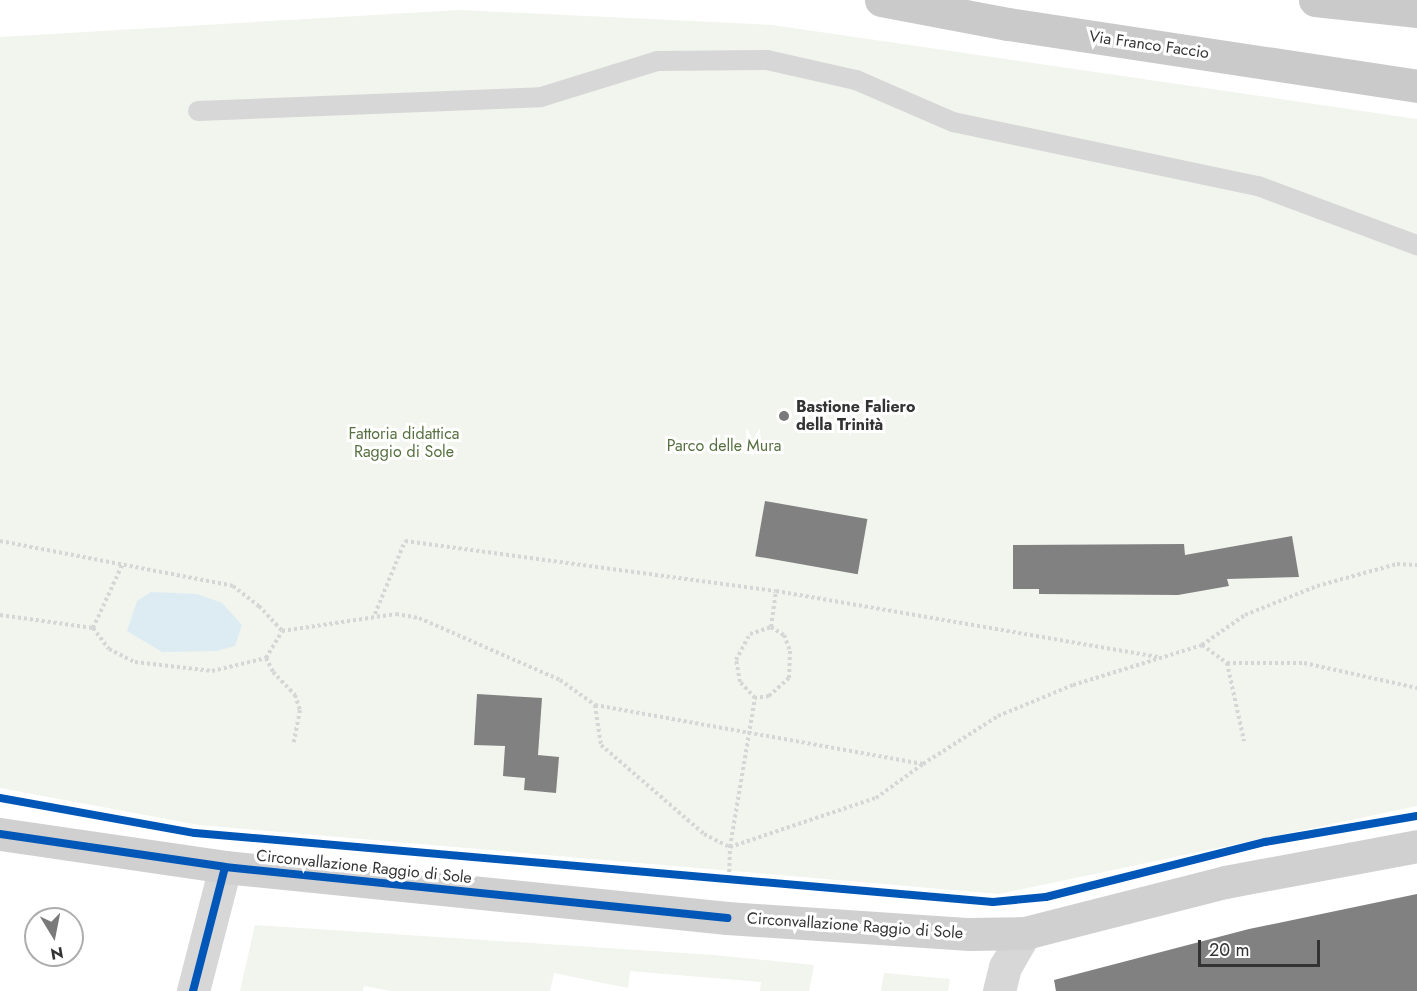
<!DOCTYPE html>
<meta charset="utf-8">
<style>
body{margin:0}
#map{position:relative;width:1417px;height:991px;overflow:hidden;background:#fff;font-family:Jost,sans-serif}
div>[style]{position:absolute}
.green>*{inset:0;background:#f1f5ed}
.water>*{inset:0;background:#ddebf3}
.building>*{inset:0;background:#818181;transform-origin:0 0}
.path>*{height:4px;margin-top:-2px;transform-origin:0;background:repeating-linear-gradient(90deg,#d6d6d6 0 3px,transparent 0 6px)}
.lane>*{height:20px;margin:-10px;padding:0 10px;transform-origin:10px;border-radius:10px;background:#d7d7d7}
.street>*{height:33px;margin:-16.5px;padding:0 16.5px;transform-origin:16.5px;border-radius:16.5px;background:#d7d7d7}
.secondary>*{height:33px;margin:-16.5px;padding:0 16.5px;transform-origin:16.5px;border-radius:16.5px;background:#d0d0d0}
.primary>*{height:33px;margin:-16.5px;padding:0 16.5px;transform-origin:16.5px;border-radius:16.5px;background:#cacaca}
.cycleway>*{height:8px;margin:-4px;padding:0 4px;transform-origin:4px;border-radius:4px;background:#0057b8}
.dots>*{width:16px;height:16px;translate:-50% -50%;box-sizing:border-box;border:3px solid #fff;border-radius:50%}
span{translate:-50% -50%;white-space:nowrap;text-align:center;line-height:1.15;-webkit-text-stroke:6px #fff;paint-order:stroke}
.street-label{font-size:16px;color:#333}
.poi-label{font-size:16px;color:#333;font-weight:700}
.left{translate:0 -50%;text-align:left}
.park-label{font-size:16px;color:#56703f}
.north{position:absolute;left:24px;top:907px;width:60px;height:60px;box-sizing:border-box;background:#fff;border:2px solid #adadad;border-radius:50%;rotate:170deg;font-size:16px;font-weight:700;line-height:24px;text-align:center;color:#333}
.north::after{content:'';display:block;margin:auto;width:21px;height:27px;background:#7a7a7a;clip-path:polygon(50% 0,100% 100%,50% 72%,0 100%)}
.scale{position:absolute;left:1198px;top:940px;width:122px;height:27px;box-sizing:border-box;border:3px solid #333;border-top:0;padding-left:8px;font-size:18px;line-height:21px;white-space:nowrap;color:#333;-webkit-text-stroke:4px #fff;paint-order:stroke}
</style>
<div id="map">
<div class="green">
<i style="clip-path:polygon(460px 10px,772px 25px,1417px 119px,1417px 806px,999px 894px,199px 825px,0 788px,0 37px)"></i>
<i style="clip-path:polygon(255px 925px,714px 955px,814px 965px,809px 991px,760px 991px,761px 982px,630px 971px,628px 988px,554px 973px,550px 991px,391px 991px,364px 986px,363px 991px,240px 991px)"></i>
<i style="clip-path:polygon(884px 973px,950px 979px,948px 991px,881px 991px)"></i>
</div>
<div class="water">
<i style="clip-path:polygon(151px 592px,197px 594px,222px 603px,242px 625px,235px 646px,216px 651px,162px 652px,127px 631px,137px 601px)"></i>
</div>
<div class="building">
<i style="left:765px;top:501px;width:104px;height:56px;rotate:10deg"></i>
<i style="clip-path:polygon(1292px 536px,1299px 577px,1227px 579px,1229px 586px,1178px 595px,1039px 594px,1039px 589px,1013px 589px,1013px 545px,1184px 544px,1185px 555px)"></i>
<i style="clip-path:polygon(477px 694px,542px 698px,538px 755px,559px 757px,556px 793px,524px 790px,525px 778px,503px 776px,505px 746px,474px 745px)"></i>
<i style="clip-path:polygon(1417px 894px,1417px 991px,1056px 991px,1054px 980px,1249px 929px)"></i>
</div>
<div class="path">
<i style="left:0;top:541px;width:237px;rotate:10.9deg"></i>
<i style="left:233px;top:586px;width:33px;rotate:38deg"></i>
<i style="left:259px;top:606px;width:34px;rotate:47deg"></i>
<i style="left:375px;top:614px;width:79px;rotate:-67.7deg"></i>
<i style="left:405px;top:541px;width:374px;rotate:7.7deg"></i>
<i style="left:776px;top:591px;width:389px;rotate:9.8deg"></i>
<i style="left:0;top:615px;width:94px;rotate:8deg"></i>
<i style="left:93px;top:628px;width:26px;rotate:53deg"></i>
<i style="left:109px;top:649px;width:29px;rotate:27deg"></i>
<i style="left:135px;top:662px;width:78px;rotate:6.7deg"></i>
<i style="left:212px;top:671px;width:56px;rotate:-13.5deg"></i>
<i style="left:266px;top:658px;width:31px;rotate:-59deg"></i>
<i style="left:282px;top:631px;width:115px;rotate:-8.5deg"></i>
<i style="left:396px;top:614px;width:23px;rotate:10deg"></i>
<i style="left:419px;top:618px;width:154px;rotate:23.7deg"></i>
<i style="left:560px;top:680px;width:43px;rotate:35.5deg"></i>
<i style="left:595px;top:705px;width:333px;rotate:10.2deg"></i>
<i style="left:923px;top:764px;width:89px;rotate:-32.6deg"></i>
<i style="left:998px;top:716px;width:81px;rotate:-22.5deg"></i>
<i style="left:1073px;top:685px;width:135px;rotate:-17.2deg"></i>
<i style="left:1202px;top:645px;width:31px;rotate:36deg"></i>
<i style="left:1227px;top:663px;width:77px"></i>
<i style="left:1304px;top:663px;width:116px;rotate:12.5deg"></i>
<i style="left:771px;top:627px;width:15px;rotate:32deg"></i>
<i style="left:784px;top:635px;width:17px;rotate:69deg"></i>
<i style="left:790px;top:651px;width:27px;rotate:92deg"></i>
<i style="left:789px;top:678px;width:27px;rotate:138deg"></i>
<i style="left:769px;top:696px;width:14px;rotate:172deg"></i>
<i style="left:755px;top:698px;width:22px;rotate:-133deg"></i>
<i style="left:740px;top:682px;width:22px;rotate:-100deg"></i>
<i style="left:736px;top:660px;width:30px;rotate:-62deg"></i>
<i style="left:750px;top:634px;width:22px;rotate:-18deg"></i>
<i style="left:771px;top:627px;width:36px;rotate:-82deg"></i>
<i style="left:93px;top:628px;width:72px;rotate:-65.2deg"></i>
<i style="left:1202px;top:645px;width:52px;rotate:-34.9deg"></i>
<i style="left:1245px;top:615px;width:78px;rotate:-21.9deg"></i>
<i style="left:1317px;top:586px;width:83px;rotate:-15.4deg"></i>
<i style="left:1397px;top:564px;width:20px;rotate:3deg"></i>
<i style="left:266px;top:658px;width:16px;rotate:63deg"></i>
<i style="left:273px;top:672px;width:32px;rotate:46deg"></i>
<i style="left:295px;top:695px;width:16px;rotate:72deg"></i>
<i style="left:300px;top:710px;width:33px;rotate:101deg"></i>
<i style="left:1227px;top:663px;width:80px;rotate:77.7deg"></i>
<i style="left:595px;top:705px;width:40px;rotate:81.5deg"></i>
<i style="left:601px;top:745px;width:136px;rotate:40.8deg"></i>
<i style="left:704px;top:834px;width:29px;rotate:27deg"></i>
<i style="left:730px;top:847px;width:154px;rotate:-18.6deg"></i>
<i style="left:876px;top:798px;width:58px;rotate:-35.9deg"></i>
<i style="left:729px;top:878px;width:31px;rotate:-88deg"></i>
<i style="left:730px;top:847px;width:151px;rotate:-80.5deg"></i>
</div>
<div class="lane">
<i style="left:198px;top:111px;width:343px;rotate:-2.3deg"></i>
<i style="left:541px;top:97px;width:121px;rotate:-17.2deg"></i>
<i style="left:657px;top:61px;width:110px;rotate:-0.5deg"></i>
<i style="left:767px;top:60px;width:91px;rotate:12.7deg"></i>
<i style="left:856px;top:80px;width:106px;rotate:23.4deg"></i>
<i style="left:953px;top:122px;width:312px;rotate:11.9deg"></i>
<i style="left:1258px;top:186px;width:170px;rotate:20.4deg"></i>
</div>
<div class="street">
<i style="left:193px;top:991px;width:128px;rotate:-75.5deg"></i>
<i style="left:999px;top:991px;width:25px;rotate:-76deg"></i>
<i style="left:1005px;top:967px;width:39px;rotate:-60deg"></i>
</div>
<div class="secondary">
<i style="left:0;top:834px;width:227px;rotate:8.3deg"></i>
<i style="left:225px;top:867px;width:505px;rotate:5.8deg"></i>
<i style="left:727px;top:918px;width:243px;rotate:3.8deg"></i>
<i style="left:969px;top:934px;width:56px;rotate:-1deg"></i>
<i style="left:1025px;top:933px;width:206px;rotate:-14.3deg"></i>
<i style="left:1225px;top:882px;width:195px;rotate:-10.6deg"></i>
</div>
<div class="primary">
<i style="left:881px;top:0;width:129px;rotate:10.7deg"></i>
<i style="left:1008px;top:24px;width:414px;rotate:8.6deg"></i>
<i style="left:1315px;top:0;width:103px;rotate:6.2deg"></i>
</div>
<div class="cycleway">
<i style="left:0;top:798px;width:198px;rotate:10.2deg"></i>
<i style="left:195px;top:833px;width:801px;rotate:4.94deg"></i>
<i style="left:993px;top:902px;width:53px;rotate:-5.4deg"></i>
<i style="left:1046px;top:897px;width:226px;rotate:-14.1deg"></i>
<i style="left:1265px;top:842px;width:154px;rotate:-9.7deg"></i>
<i style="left:0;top:834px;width:227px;rotate:8.3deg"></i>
<i style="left:225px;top:867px;width:505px;rotate:5.8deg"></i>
<i style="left:193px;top:991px;width:128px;rotate:-75.5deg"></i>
</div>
<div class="dots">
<i style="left:784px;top:416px;background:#7a7a7a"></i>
</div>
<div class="street-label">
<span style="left:1149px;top:45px;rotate:8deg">Via Franco Faccio</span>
<span style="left:364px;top:867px;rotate:6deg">Circonvallazione Raggio di Sole</span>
<span style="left:855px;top:926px;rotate:4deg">Circonvallazione Raggio di Sole</span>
</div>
<div class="poi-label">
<span class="left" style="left:796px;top:416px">Bastione Faliero<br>della Trinità</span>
</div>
<div class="park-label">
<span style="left:404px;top:443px">Fattoria didattica<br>Raggio di Sole</span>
<span style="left:724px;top:446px">Parco delle Mura</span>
</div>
<div class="north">N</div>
<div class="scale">20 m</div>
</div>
